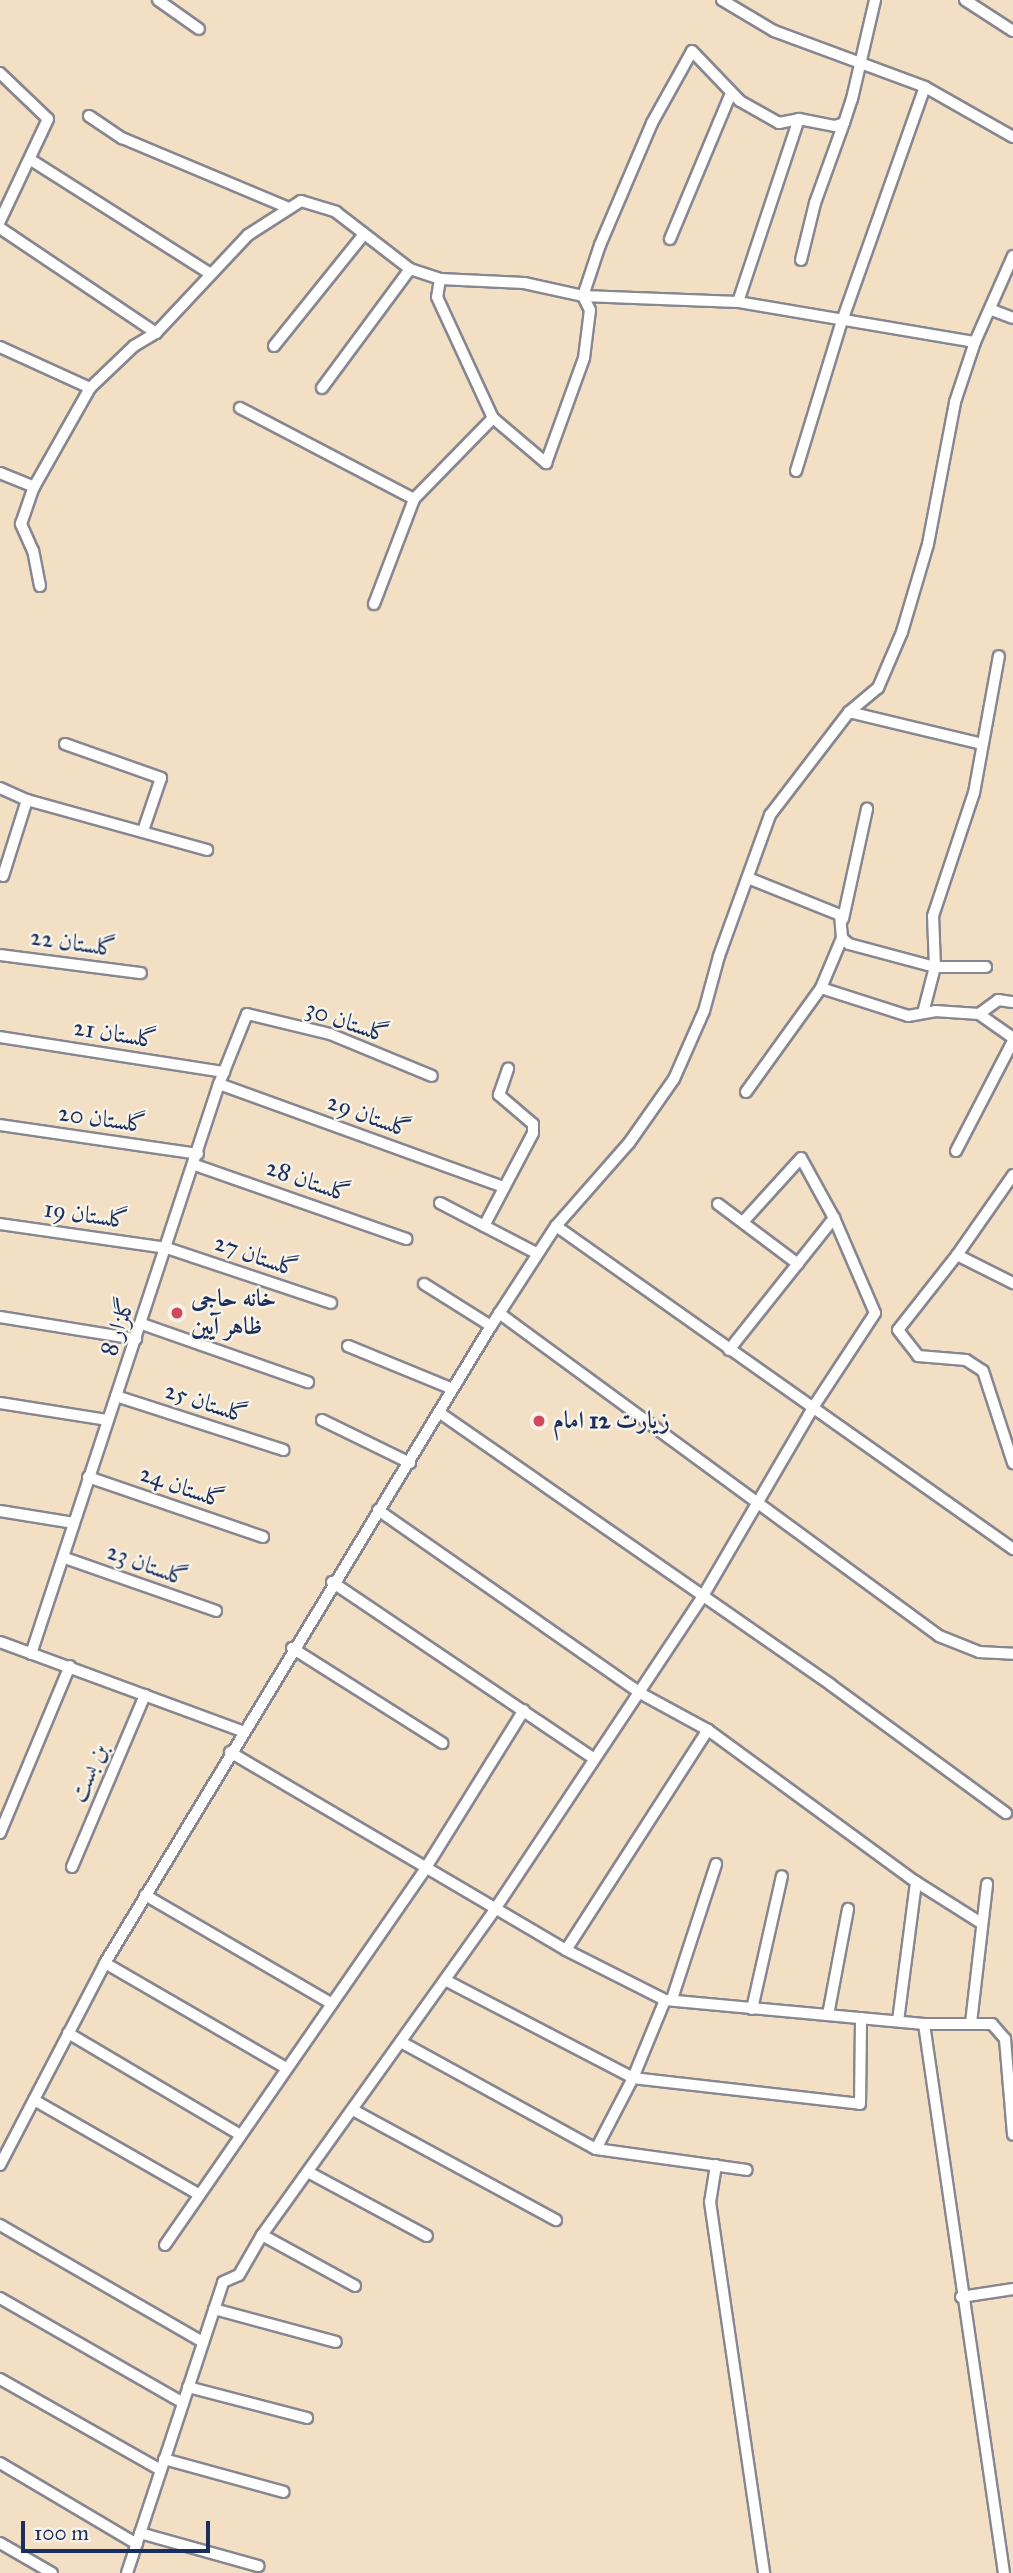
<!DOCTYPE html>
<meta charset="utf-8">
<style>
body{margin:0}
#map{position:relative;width:1013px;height:2573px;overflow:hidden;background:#f3dfc4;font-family:"IM FELL Great Primer",Amiri,serif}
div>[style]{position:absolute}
.roads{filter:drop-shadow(2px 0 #878791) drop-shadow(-2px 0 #878791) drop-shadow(0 2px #878791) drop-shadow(0 -2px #878791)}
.minor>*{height:10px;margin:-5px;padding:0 5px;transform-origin:5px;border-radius:5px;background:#fff}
.dots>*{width:19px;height:19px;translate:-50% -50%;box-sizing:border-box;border:4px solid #f7f3e8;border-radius:50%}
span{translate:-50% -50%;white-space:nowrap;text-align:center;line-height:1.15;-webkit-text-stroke:5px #f7f3e8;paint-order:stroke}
.street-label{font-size:24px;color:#1b2f5e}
.poi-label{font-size:24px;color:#1b2f5e;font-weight:700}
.left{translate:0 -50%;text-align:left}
.scale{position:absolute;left:21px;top:2521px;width:189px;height:32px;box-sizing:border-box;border:4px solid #1b2f5e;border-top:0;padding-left:9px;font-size:21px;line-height:24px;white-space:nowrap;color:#1b2f5e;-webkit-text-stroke:5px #f7f3e8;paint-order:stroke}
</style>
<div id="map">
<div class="roads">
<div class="minor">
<i style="left:158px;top:0;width:50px;rotate:35.3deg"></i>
<i style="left:722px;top:0;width:61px;rotate:30.8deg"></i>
<i style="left:774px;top:31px;width:161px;rotate:20.3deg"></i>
<i style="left:925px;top:87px;width:101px;rotate:29.6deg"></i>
<i style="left:965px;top:0;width:57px;rotate:32.9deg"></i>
<i style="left:0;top:73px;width:66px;rotate:43.8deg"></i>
<i style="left:48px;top:119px;width:113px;rotate:115.2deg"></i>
<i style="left:89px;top:116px;width:40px;rotate:34deg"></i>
<i style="left:122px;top:138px;width:178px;rotate:22.8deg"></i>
<i style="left:31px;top:160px;width:211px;rotate:32.4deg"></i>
<i style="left:0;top:228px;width:188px;rotate:33.9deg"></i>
<i style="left:670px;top:239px;width:158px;rotate:-67.3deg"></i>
<i style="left:801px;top:260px;width:59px;rotate:-76.2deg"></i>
<i style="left:815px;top:203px;width:85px;rotate:-70.1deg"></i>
<i style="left:440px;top:279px;width:18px;rotate:99deg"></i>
<i style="left:437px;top:297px;width:133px;rotate:65.2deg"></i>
<i style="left:493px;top:418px;width:70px;rotate:40.3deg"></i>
<i style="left:546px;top:463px;width:112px;rotate:-70.1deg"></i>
<i style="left:584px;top:358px;width:48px;rotate:-82.9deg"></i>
<i style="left:590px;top:310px;width:16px;rotate:-117deg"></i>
<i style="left:583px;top:296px;width:54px;rotate:-71.6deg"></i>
<i style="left:600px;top:245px;width:133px;rotate:-66.9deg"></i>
<i style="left:652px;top:123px;width:82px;rotate:-60.9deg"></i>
<i style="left:692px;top:51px;width:69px;rotate:46.2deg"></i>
<i style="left:740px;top:101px;width:45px;rotate:29.4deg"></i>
<i style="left:779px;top:123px;width:20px;rotate:-11deg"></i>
<i style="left:799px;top:119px;width:37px;rotate:11deg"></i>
<i style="left:835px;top:126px;width:9px;rotate:-18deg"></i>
<i style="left:844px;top:123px;width:25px;rotate:-72deg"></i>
<i style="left:852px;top:99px;width:102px;rotate:-76.9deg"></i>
<i style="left:738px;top:302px;width:193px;rotate:-71.6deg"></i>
<i style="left:992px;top:310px;width:22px;rotate:21deg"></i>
<i style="left:274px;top:346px;width:144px;rotate:-51.2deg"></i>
<i style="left:0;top:347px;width:99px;rotate:24.5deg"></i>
<i style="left:322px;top:388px;width:148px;rotate:-53.5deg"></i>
<i style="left:240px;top:408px;width:196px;rotate:27.6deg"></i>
<i style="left:796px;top:471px;width:157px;rotate:-73deg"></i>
<i style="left:842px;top:321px;width:248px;rotate:-70.5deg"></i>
<i style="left:0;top:473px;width:37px;rotate:22deg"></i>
<i style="left:40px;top:586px;width:36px;rotate:-101deg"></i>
<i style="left:33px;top:551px;width:30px;rotate:-114deg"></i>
<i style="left:21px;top:524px;width:39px;rotate:-71deg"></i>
<i style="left:34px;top:487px;width:114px;rotate:-60.5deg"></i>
<i style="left:90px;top:388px;width:61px;rotate:-43.7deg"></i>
<i style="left:134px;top:346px;width:26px;rotate:-31deg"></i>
<i style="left:156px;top:333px;width:134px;rotate:-46.8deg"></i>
<i style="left:248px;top:235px;width:63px;rotate:-32.7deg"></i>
<i style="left:301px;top:201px;width:37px;rotate:17deg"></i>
<i style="left:336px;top:212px;width:93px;rotate:37.6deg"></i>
<i style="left:410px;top:269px;width:32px;rotate:18deg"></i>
<i style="left:440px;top:279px;width:84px;rotate:2.7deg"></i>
<i style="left:524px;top:283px;width:60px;rotate:12.4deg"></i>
<i style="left:583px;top:296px;width:155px;rotate:2.2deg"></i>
<i style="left:738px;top:302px;width:240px;rotate:9.6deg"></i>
<i style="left:374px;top:604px;width:112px;rotate:-69.1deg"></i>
<i style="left:414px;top:499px;width:113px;rotate:-45.7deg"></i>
<i style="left:849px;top:712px;width:137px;rotate:13.5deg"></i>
<i style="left:65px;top:744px;width:102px;rotate:19.5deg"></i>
<i style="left:161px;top:778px;width:56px;rotate:108.8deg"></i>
<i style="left:0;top:788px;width:30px;rotate:24deg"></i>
<i style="left:27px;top:800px;width:187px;rotate:15.5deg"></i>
<i style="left:3px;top:876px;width:80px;rotate:-72.5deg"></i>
<i style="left:748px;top:878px;width:99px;rotate:21.9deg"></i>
<i style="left:840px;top:915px;width:23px;rotate:85deg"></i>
<i style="left:842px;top:938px;width:9px;rotate:41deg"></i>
<i style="left:849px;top:944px;width:89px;rotate:15deg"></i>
<i style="left:935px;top:967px;width:51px"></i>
<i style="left:843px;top:919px;width:113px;rotate:-77.7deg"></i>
<i style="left:0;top:955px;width:142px;rotate:7.3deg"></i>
<i style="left:821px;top:988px;width:91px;rotate:17.8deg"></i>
<i style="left:908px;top:1016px;width:27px;rotate:-10deg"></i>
<i style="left:935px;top:1011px;width:44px;rotate:3.9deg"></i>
<i style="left:979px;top:1014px;width:24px;rotate:-36deg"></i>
<i style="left:998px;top:1000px;width:15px;rotate:8deg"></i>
<i style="left:923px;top:1013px;width:48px;rotate:-75.4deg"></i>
<i style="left:935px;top:967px;width:51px;rotate:-92.2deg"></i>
<i style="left:933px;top:916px;width:130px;rotate:-71.6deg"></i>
<i style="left:974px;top:793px;width:139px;rotate:-79.7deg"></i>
<i style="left:979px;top:1014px;width:42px;rotate:35.2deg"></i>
<i style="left:0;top:1037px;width:227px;rotate:8.9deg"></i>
<i style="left:219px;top:1084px;width:303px;rotate:19.9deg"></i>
<i style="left:746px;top:1092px;width:128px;rotate:-54.2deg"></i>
<i style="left:821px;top:988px;width:54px;rotate:-67.2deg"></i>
<i style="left:0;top:1125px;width:200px;rotate:8.3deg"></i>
<i style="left:956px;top:1151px;width:124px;rotate:-62.6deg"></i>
<i style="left:195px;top:1165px;width:224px;rotate:19.3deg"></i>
<i style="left:1013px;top:1175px;width:98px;rotate:125deg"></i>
<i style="left:957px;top:1255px;width:63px;rotate:26.6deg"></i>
<i style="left:440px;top:1203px;width:110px;rotate:27.5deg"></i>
<i style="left:718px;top:1204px;width:100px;rotate:36.9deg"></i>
<i style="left:0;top:1224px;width:169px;rotate:8.2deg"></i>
<i style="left:167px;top:1248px;width:173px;rotate:18.5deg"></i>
<i style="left:484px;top:1226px;width:105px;rotate:-62.2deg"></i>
<i style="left:533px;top:1133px;width:9px;rotate:-90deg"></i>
<i style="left:533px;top:1124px;width:45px;rotate:-139.5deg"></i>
<i style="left:499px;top:1095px;width:28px;rotate:-71deg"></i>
<i style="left:556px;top:1226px;width:560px;rotate:35.25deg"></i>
<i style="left:957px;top:1255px;width:95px;rotate:128.2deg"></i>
<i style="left:898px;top:1330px;width:33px;rotate:52deg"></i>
<i style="left:918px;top:1356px;width:48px;rotate:4.8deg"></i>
<i style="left:966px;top:1360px;width:20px;rotate:33deg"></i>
<i style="left:983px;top:1371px;width:97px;rotate:71.9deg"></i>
<i style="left:424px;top:1284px;width:79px;rotate:32.1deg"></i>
<i style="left:499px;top:1313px;width:546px;rotate:36.28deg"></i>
<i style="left:939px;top:1636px;width:43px;rotate:21.8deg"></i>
<i style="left:979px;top:1652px;width:34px;rotate:3deg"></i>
<i style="left:0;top:1317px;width:138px;rotate:9.2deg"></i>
<i style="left:142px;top:1324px;width:176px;rotate:19.3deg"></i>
<i style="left:348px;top:1346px;width:113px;rotate:22.3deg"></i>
<i style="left:729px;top:1350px;width:169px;rotate:-51.5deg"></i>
<i style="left:116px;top:1396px;width:176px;rotate:17.9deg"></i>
<i style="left:0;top:1403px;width:108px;rotate:9deg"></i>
<i style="left:440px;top:1413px;width:476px;rotate:34.8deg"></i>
<i style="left:831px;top:1685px;width:217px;rotate:36.2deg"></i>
<i style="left:322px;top:1420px;width:98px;rotate:26deg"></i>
<i style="left:88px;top:1477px;width:185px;rotate:18.9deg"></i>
<i style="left:378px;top:1510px;width:320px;rotate:34.9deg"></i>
<i style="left:640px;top:1693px;width:77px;rotate:28.6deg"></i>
<i style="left:708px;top:1730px;width:258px;rotate:36.2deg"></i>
<i style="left:916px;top:1882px;width:77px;rotate:32.2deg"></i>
<i style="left:0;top:1511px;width:75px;rotate:9.2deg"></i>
<i style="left:65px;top:1558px;width:160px;rotate:19.3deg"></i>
<i style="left:332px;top:1582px;width:316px;rotate:34deg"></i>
<i style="left:0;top:1642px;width:258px;rotate:20.2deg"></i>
<i style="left:292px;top:1648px;width:178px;rotate:32.3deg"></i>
<i style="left:31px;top:1654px;width:600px;rotate:-71.75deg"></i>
<i style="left:219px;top:1084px;width:75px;rotate:-68.2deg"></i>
<i style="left:247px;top:1014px;width:85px;rotate:13.5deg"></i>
<i style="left:330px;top:1034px;width:110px;rotate:22.4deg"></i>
<i style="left:230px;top:1752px;width:390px;rotate:30.5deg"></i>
<i style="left:566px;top:1950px;width:111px;rotate:26.8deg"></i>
<i style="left:665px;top:2000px;width:260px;rotate:5.3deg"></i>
<i style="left:924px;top:2024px;width:68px"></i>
<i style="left:992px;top:2024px;width:20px;rotate:49deg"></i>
<i style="left:1005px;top:2039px;width:96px;rotate:85.2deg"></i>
<i style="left:0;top:1833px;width:181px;rotate:-67.3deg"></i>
<i style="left:72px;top:1867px;width:187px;rotate:-67deg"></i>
<i style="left:145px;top:1895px;width:216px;rotate:30.2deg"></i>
<i style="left:566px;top:1950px;width:262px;rotate:-57.2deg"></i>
<i style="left:105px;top:1963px;width:209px;rotate:30.1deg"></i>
<i style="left:445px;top:1980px;width:212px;rotate:27.5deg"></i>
<i style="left:633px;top:2078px;width:228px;rotate:6.5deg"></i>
<i style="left:860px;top:2104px;width:86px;rotate:-89.3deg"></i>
<i style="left:672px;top:1999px;width:142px;rotate:-71.9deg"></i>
<i style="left:752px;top:2009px;width:136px;rotate:-77.3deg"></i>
<i style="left:828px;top:2015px;width:108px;rotate:-79.3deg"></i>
<i style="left:898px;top:2021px;width:140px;rotate:-82.6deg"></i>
<i style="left:971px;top:2023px;width:140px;rotate:-83.4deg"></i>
<i style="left:924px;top:2024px;width:555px;rotate:81.71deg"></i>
<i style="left:68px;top:2033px;width:199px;rotate:30.6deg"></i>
<i style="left:401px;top:2042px;width:222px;rotate:28.8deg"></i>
<i style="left:596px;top:2149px;width:152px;rotate:7.9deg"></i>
<i style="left:34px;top:2100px;width:189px;rotate:29.8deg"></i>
<i style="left:353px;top:2110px;width:231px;rotate:28.5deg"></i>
<i style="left:596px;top:2149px;width:80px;rotate:-62.5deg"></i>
<i style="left:633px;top:2078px;width:84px;rotate:-67.7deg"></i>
<i style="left:0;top:2165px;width:228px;rotate:-62.5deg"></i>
<i style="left:105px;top:1963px;width:745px;rotate:-58.79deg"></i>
<i style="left:491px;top:1326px;width:119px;rotate:-57deg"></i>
<i style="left:556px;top:1226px;width:111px;rotate:-48.7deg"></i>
<i style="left:629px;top:1143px;width:78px;rotate:-54.9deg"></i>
<i style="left:674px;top:1079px;width:74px;rotate:-66.2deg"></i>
<i style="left:704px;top:1011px;width:57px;rotate:-74.7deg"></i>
<i style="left:719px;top:956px;width:150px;rotate:-70.1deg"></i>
<i style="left:770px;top:815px;width:130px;rotate:-52.5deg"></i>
<i style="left:849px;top:712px;width:38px;rotate:-40deg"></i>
<i style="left:878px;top:688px;width:61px;rotate:-66.8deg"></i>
<i style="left:902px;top:632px;width:92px;rotate:-73.5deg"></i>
<i style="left:928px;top:544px;width:145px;rotate:-79.2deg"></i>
<i style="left:955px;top:402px;width:63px;rotate:-71.6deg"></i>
<i style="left:975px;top:342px;width:94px;rotate:-66.2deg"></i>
<i style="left:716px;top:2165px;width:37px;rotate:99deg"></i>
<i style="left:710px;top:2202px;width:375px;rotate:81.7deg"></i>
<i style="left:308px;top:2172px;width:135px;rotate:28.3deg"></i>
<i style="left:0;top:2225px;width:234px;rotate:30deg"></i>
<i style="left:262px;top:2235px;width:106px;rotate:28.7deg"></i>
<i style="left:165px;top:2245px;width:457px;rotate:-55.3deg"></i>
<i style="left:425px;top:1869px;width:187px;rotate:-58.1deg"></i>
<i style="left:961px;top:2297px;width:53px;rotate:-8.7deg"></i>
<i style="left:0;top:2298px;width:211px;rotate:29.8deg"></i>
<i style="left:214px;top:2309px;width:126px;rotate:15.1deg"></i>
<i style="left:0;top:2379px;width:185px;rotate:29.5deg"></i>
<i style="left:188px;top:2387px;width:123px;rotate:14.6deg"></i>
<i style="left:164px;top:2459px;width:124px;rotate:15.4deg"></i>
<i style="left:0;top:2463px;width:159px;rotate:30.6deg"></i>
<i style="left:140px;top:2533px;width:123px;rotate:15.6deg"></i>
<i style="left:0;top:2543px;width:60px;rotate:30deg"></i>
<i style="left:127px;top:2573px;width:306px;rotate:-71.7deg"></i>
<i style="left:223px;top:2282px;width:17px;rotate:-24deg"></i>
<i style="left:239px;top:2275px;width:46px;rotate:-60.1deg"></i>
<i style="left:262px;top:2235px;width:401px;rotate:-54.4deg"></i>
<i style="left:495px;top:1909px;width:376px;rotate:-56.4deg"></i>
<i style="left:703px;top:1596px;width:220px;rotate:-59.7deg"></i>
<i style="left:814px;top:1406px;width:111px;rotate:-56.7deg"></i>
<i style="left:875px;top:1313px;width:103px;rotate:-113.3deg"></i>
<i style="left:834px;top:1218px;width:68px;rotate:-118.8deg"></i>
<i style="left:801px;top:1158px;width:86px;rotate:132.2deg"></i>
</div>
</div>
<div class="dots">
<i style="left:177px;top:1313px;background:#d1495b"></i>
<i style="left:539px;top:1421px;background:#d1495b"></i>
</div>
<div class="street-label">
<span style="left:73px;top:943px;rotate:8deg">گلستان 22</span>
<span style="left:347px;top:1022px;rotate:19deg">گلستان 30</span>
<span style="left:115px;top:1034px;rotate:9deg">گلستان 21</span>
<span style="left:369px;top:1116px;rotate:20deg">گلستان 29</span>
<span style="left:102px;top:1119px;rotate:8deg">گلستان 20</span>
<span style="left:308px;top:1181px;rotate:19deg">گلستان 28</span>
<span style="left:86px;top:1215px;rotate:8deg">گلستان 19</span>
<span style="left:256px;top:1256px;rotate:19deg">گلستان 27</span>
<span style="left:118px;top:1327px;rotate:-71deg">گلزار 8</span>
<span style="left:206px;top:1403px;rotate:18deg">گلستان 25</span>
<span style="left:182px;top:1487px;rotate:19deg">گلستان 24</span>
<span style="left:147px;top:1565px;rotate:20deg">گلستان 23</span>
<span style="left:89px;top:1773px;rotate:-67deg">بن بست</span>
</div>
<div class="poi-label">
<span class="left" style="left:191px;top:1313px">خانه حاجی<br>ظاهر آیین</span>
<span class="left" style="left:553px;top:1421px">زیارت 12 امام</span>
</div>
<div class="scale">100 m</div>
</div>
